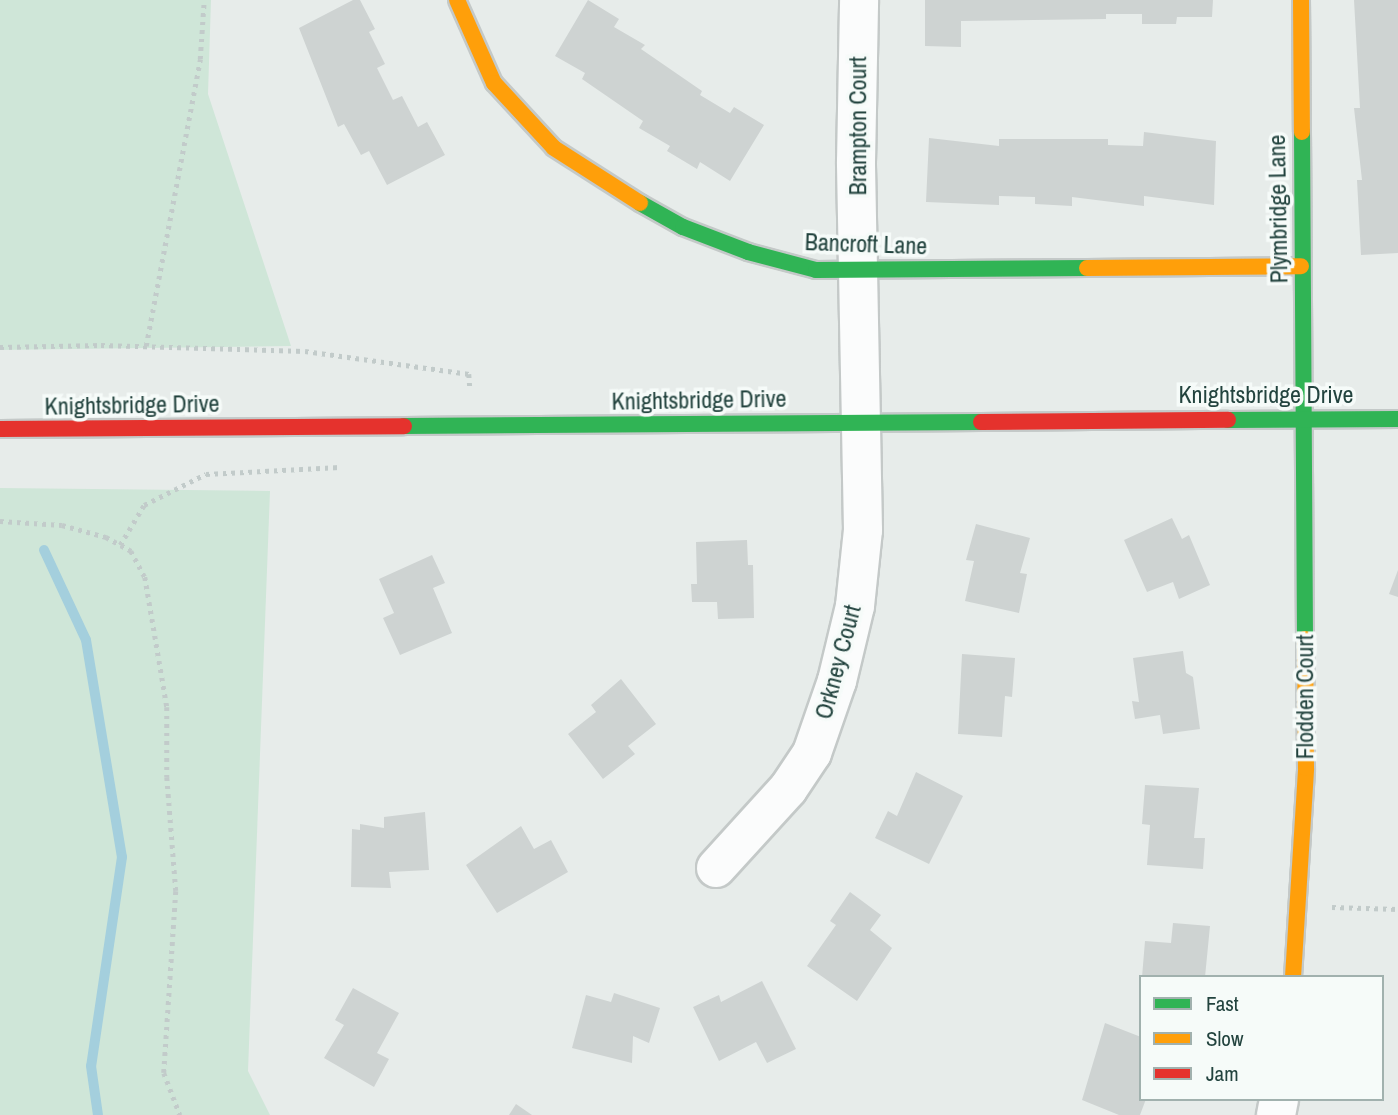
<!DOCTYPE html>
<style>
body{margin:0}
#map{position:relative;width:1398px;height:1115px;overflow:hidden;background:#e7ecea;font-family:"Archivo Narrow",sans-serif}
div>[style]{position:absolute}
.green>*{inset:0;background:#cfe6d8}
.stream>*{height:10px;margin:-5px;padding:0 5px;transform-origin:5px;border-radius:5px;background:#a4cfdd}
.building>*{inset:0;background:#ced3d2}
.path>*{height:4.5px;margin-top:-2.25px;transform-origin:0;background:repeating-linear-gradient(90deg,#c2cbca 0 3.5px,transparent 0 8.5px)}
.roads{filter:drop-shadow(2px 0 #c4c9c8) drop-shadow(-2px 0 #c4c9c8) drop-shadow(0 2px #c4c9c8) drop-shadow(0 -2px #c4c9c8)}
.street>*{height:38px;margin:-19px;padding:0 19px;transform-origin:19px;border-radius:19px;background:#fbfcfc}
.fast>*{height:16px;margin:-8px;padding:0 8px;transform-origin:8px;border-radius:8px;background:#30b455}
.slow>*{height:16px;margin:-8px;padding:0 8px;transform-origin:8px;border-radius:8px;background:#ff9f0a}
.jam>*{height:16px;margin:-8px;padding:0 8px;transform-origin:8px;border-radius:8px;background:#e5322d}
span{translate:-50% -50%;white-space:nowrap;text-align:center;line-height:1.15;-webkit-text-stroke:7px #f6fbf9;paint-order:stroke}
.street-label{font-size:24px;color:#22433e}
.legend{position:absolute;left:1139px;top:975px;width:245px;height:126px;box-sizing:border-box;background:#f6fbf9;border:2px solid #a1b1ae;margin:0;padding:9px 12px;list-style:none;font-size:21px;color:#22433e}
.legend li{display:flex;align-items:center;gap:14px;height:35px}
.legend b{width:35px;border:2px solid #a1b1ae}
</style>
<div id="map">
<div class="green">
<i style="clip-path:polygon(0 0,211px 0,208px 94px,291px 346px,0 350px)"></i>
<i style="clip-path:polygon(0 488px,270px 491px,248px 1071px,270px 1115px,0 1115px)"></i>
</div>
<div class="stream">
<i style="left:44px;top:550px;width:99px;rotate:65deg"></i>
<i style="left:86px;top:640px;width:220px;rotate:80.6deg"></i>
<i style="left:122px;top:857px;width:211px;rotate:98.4deg"></i>
<i style="left:91px;top:1066px;width:49px;rotate:81.9deg"></i>
</div>
<div class="building">
<i style="clip-path:polygon(353px 0,360px 0,375px 29px,369px 32px,385px 64px,377px 68px,393px 100px,402px 96px,418px 127px,427px 122px,445px 155px,387px 185px,369px 151px,361px 155px,344px 124px,338px 127px,299px 28px)"></i>
<i style="clip-path:polygon(588px 0,619px 19px,614px 27px,645px 45px,641px 49px,702px 91px,700px 95px,730px 113px,734px 107px,764px 125px,730px 181px,700px 162px,697px 169px,667px 151px,670px 146px,639px 128px,643px 121px,582px 79px,585px 73px,555px 56px)"></i>
<i style="clip-path:polygon(925px 0,1213px 0,1212px 17px,1177px 17px,1176px 24px,1142px 24px,1142px 14px,1106px 14px,1106px 19px,961px 21px,961px 47px,925px 46px)"></i>
<i style="clip-path:polygon(1354px 0,1398px 0,1398px 253px,1361px 255px,1357px 180px,1362px 180px,1354px 108px,1360px 108px)"></i>
<i style="clip-path:polygon(1144px 132px,1216px 141px,1214px 205px,1144px 196px,1144px 206px,1072px 197px,1072px 206px,1035px 204px,1035px 197px,999px 196px,999px 205px,926px 202px,929px 138px,999px 146px,999px 139px,1108px 139px,1108px 145px,1143px 146px)"></i>
<i style="clip-path:polygon(1172px 518px,1182px 539px,1189px 535px,1210px 585px,1179px 599px,1173px 582px,1147px 592px,1124px 540px)"></i>
<i style="clip-path:polygon(976px 524px,1030px 538px,1020px 573px,1027px 574px,1019px 613px,965px 601px,974px 561px,966px 560px)"></i>
<i style="clip-path:polygon(747px 540px,748px 565px,753px 565px,754px 618px,718px 619px,717px 602px,692px 602px,691px 584px,697px 584px,696px 542px)"></i>
<i style="clip-path:polygon(432px 555px,445px 583px,433px 588px,452px 633px,400px 655px,383px 618px,394px 613px,379px 579px)"></i>
<i style="clip-path:polygon(1398px 570px,1398px 597px,1389px 594px)"></i>
<i style="clip-path:polygon(1183px 651px,1186px 673px,1193px 677px,1200px 729px,1163px 734px,1160px 715px,1135px 719px,1132px 701px,1139px 702px,1133px 658px)"></i>
<i style="clip-path:polygon(962px 654px,1015px 658px,1012px 697px,1005px 696px,1002px 737px,958px 734px)"></i>
<i style="clip-path:polygon(621px 679px,656px 724px,628px 746px,635px 754px,603px 779px,568px 734px,596px 712px,591px 705px)"></i>
<i style="clip-path:polygon(916px 772px,963px 796px,929px 864px,875px 838px,888px 811px,897px 816px)"></i>
<i style="clip-path:polygon(1145px 785px,1199px 788px,1194px 838px,1205px 838px,1203px 869px,1147px 865px,1150px 825px,1142px 824px)"></i>
<i style="clip-path:polygon(425px 812px,429px 870px,389px 872px,391px 888px,351px 887px,352px 829px,360px 830px,360px 824px,384px 828px,384px 817px)"></i>
<i style="clip-path:polygon(521px 826px,534px 849px,551px 840px,568px 872px,497px 913px,466px 865px)"></i>
<i style="clip-path:polygon(850px 892px,881px 915px,870px 930px,892px 948px,857px 1001px,807px 966px,836px 925px,830px 921px)"></i>
<i style="clip-path:polygon(1173px 923px,1210px 926px,1205px 977px,1142px 977px,1145px 941px,1171px 943px)"></i>
<i style="clip-path:polygon(762px 981px,796px 1049px,767px 1063px,756px 1042px,719px 1061px,693px 1007px,719px 995px,721px 1002px)"></i>
<i style="clip-path:polygon(353px 988px,399px 1013px,377px 1053px,389px 1059px,374px 1087px,324px 1058px,344px 1025px,335px 1020px)"></i>
<i style="clip-path:polygon(614px 993px,660px 1008px,649px 1043px,633px 1036px,632px 1063px,572px 1048px,586px 995px,611px 1002px)"></i>
<i style="clip-path:polygon(1105px 1023px,1141px 1037px,1141px 1099px,1146px 1099px,1140px 1115px,1119px 1115px,1082px 1100px)"></i>
<i style="clip-path:polygon(516px 1104px,532px 1115px,509px 1115px)"></i>
</div>
<div class="path">
<i style="left:146px;top:346px;width:292px;rotate:-79.3deg"></i>
<i style="left:200px;top:59px;width:59px;rotate:-86.1deg"></i>
<i style="left:0;top:347px;width:101px;rotate:-1.1deg"></i>
<i style="left:101px;top:345px;width:204px;rotate:1.7deg"></i>
<i style="left:305px;top:351px;width:166px;rotate:8deg"></i>
<i style="left:469px;top:374px;width:15px;rotate:86deg"></i>
<i style="left:0;top:521px;width:62px;rotate:3.7deg"></i>
<i style="left:62px;top:525px;width:46px;rotate:15.3deg"></i>
<i style="left:106px;top:537px;width:29px;rotate:29deg"></i>
<i style="left:131px;top:551px;width:30px;rotate:62deg"></i>
<i style="left:145px;top:577px;width:132px;rotate:80.4deg"></i>
<i style="left:167px;top:707px;width:70px;rotate:90deg"></i>
<i style="left:167px;top:777px;width:114px;rotate:85.5deg"></i>
<i style="left:176px;top:891px;width:182px;rotate:93.8deg"></i>
<i style="left:164px;top:1073px;width:45px;rotate:69.1deg"></i>
<i style="left:120px;top:545px;width:47px;rotate:-59deg"></i>
<i style="left:144px;top:505px;width:69px;rotate:-26.6deg"></i>
<i style="left:206px;top:474px;width:134px;rotate:-3deg"></i>
<i style="left:1332px;top:907px;width:66px;rotate:1.7deg"></i>
</div>
<div class="roads">
<div class="street">
<i style="left:716px;top:868px;width:107px;rotate:-47.7deg"></i>
<i style="left:788px;top:789px;width:43px;rotate:-56.3deg"></i>
<i style="left:812px;top:753px;width:76px;rotate:-70.9deg"></i>
<i style="left:837px;top:681px;width:77px;rotate:-76.5deg"></i>
<i style="left:855px;top:606px;width:76px;rotate:-84deg"></i>
<i style="left:863px;top:530px;width:368px;rotate:-91.1deg"></i>
<i style="left:856px;top:162px;width:162px;rotate:-88.9deg"></i>
<i style="left:1276px;top:1115px;width:16px;rotate:-79deg"></i>
</div>
<div class="fast">
<i style="left:1302px;top:132px;width:507px;rotate:89.66deg"></i>
<i style="left:640px;top:203px;width:49px;rotate:29.2deg"></i>
<i style="left:683px;top:227px;width:70px;rotate:21deg"></i>
<i style="left:748px;top:252px;width:70px;rotate:14.8deg"></i>
<i style="left:816px;top:270px;width:271px;rotate:-0.4deg"></i>
<i style="left:1228px;top:420px;width:170px;rotate:-0.3deg"></i>
<i style="left:404px;top:426px;width:577px;rotate:-0.4deg"></i>
</div>
<div class="slow">
<i style="left:457px;top:0;width:91px;rotate:66deg"></i>
<i style="left:494px;top:83px;width:88px;rotate:47.3deg"></i>
<i style="left:554px;top:148px;width:102px;rotate:32.6deg"></i>
<i style="left:1301px;top:0;width:132px;rotate:89.6deg"></i>
<i style="left:1087px;top:268px;width:214px;rotate:-0.5deg"></i>
<i style="left:1293px;top:977px;width:209px;rotate:-86.4deg"></i>
<i style="left:1306px;top:768px;width:129px;rotate:-90.4deg"></i>
</div>
<div class="jam">
<i style="left:981px;top:422px;width:247px;rotate:-0.5deg"></i>
<i style="left:0;top:429px;width:404px;rotate:-0.4deg"></i>
</div>
</div>
<div class="street-label">
<span style="left:858px;top:126px;rotate:-90deg">Brampton Court</span>
<span style="left:1278px;top:209px;rotate:-91deg">Plymbridge Lane</span>
<span style="left:866px;top:244px;rotate:2deg">Bancroft Lane</span>
<span style="left:1266px;top:395px">Knightsbridge Drive</span>
<span style="left:699px;top:400px;rotate:-1deg">Knightsbridge Drive</span>
<span style="left:132px;top:405px;rotate:-1deg">Knightsbridge Drive</span>
<span style="left:838px;top:662px;rotate:-75deg">Orkney Court</span>
<span style="left:1305px;top:697px;rotate:-90deg">Flodden Court</span>
</div>
<ul class="legend">
<li><b style="height:9px;background:#30b455"></b>Fast</li>
<li><b style="height:9px;background:#ff9f0a"></b>Slow</li>
<li><b style="height:9px;background:#e5322d"></b>Jam</li>
</ul>
</div>
